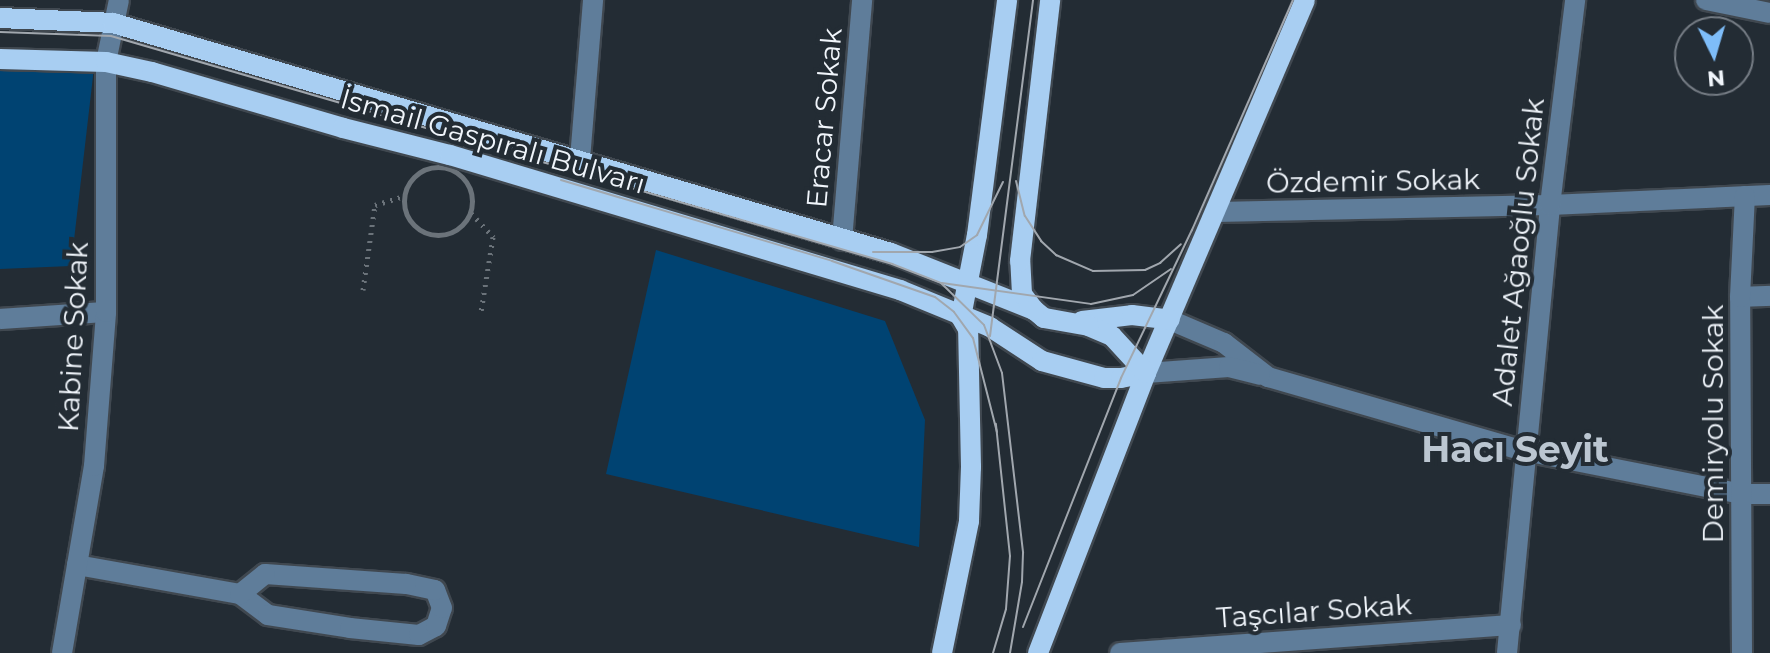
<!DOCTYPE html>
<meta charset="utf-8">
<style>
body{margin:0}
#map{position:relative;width:1770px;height:653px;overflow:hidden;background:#232c34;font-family:Montserrat,sans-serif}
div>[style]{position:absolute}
.green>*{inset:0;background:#004372}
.path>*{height:5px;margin-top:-2.5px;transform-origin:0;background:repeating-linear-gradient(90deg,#6b737a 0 2px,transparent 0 8px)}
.path>.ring{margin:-2.5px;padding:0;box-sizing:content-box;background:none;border:5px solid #6b737a;border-radius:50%}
.roads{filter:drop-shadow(2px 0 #404850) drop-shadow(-2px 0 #404850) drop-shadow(0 2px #404850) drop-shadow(0 -2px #404850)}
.minor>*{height:20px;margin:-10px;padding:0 10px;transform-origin:10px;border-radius:10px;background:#5f7d9a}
.major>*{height:20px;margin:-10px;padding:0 10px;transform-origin:10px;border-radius:10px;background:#a8cef2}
.tram>*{height:2px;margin:-1px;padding:0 1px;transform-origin:1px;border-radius:1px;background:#a1a7ae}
span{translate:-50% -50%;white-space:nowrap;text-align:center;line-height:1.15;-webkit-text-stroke:8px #232c34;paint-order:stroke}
.street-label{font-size:28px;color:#f0f5fb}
.district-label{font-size:36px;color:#bbc6d1;font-weight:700}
.north{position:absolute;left:1674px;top:16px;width:80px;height:80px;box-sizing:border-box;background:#232c34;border:2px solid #757c84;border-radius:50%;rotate:175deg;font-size:22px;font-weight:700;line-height:32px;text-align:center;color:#f0f5fb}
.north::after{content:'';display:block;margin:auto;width:28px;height:36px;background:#7ebdf9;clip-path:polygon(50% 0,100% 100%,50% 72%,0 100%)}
</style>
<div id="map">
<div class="green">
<i style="clip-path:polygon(0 54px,95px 59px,71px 266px,0 269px)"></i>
<i style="clip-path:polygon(656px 250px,885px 321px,925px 420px,919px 547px,606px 474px)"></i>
</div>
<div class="path">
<i class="ring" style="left:404px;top:167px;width:63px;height:63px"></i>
<i style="left:471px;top:213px;width:33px;rotate:47deg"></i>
<i style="left:493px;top:237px;width:76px;rotate:99.1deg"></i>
<i style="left:363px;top:290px;width:86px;rotate:-82deg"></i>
<i style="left:375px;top:205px;width:30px;rotate:-17deg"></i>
</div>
<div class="roads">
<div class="minor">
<i style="left:1706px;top:0;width:65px;rotate:11.5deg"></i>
<i style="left:580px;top:159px;width:160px;rotate:-85.3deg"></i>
<i style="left:1216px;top:212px;width:334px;rotate:-1.2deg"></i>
<i style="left:1550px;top:205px;width:220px;rotate:-2.6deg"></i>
<i style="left:842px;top:240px;width:241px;rotate:-85.2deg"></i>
<i style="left:1740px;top:297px;width:30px;rotate:-2deg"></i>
<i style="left:0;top:319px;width:106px;rotate:-3.8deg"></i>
<i style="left:1170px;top:320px;width:59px;rotate:23.1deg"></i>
<i style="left:1224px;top:343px;width:56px;rotate:37.7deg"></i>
<i style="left:1268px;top:377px;width:267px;rotate:16.1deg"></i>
<i style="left:1525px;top:451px;width:222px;rotate:11.2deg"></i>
<i style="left:1743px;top:494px;width:27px"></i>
<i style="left:1146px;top:373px;width:83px;rotate:-4.1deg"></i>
<i style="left:1229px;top:367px;width:32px;rotate:14deg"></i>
<i style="left:77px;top:565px;width:166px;rotate:10.1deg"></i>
<i style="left:240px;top:594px;width:35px;rotate:37deg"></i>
<i style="left:268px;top:615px;width:83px;rotate:9deg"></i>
<i style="left:350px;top:628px;width:69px;rotate:5.8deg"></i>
<i style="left:419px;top:635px;width:19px;rotate:-28deg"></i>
<i style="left:436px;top:626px;width:19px;rotate:-72deg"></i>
<i style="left:442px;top:608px;width:19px;rotate:-111deg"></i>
<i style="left:435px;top:590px;width:30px;rotate:-168deg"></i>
<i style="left:406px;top:584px;width:141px;rotate:-175.9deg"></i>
<i style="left:265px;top:574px;width:32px;rotate:141deg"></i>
<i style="left:62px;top:653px;width:190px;rotate:-80.3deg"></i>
<i style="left:94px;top:466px;width:154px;rotate:-85.5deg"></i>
<i style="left:106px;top:312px;width:250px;rotate:-90deg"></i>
<i style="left:106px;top:62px;width:63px;rotate:-78.2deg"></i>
<i style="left:1120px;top:653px;width:392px;rotate:-4.1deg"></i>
<i style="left:1507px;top:653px;width:450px;rotate:-84.5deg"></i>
<i style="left:1550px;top:205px;width:207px;rotate:-83deg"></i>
<i style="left:1742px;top:653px;width:356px;rotate:-90.3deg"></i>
<i style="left:1740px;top:297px;width:101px;rotate:-87.2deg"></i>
</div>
<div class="major">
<i style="left:0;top:18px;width:113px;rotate:2.5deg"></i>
<i style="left:113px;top:23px;width:811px;rotate:16.47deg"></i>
<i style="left:891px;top:253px;width:154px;rotate:21.7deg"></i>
<i style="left:0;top:59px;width:106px;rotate:1.6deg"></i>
<i style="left:106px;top:62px;width:47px;rotate:12.3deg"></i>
<i style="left:152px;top:72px;width:199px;rotate:16.3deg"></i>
<i style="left:343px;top:128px;width:110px;rotate:14.2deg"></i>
<i style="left:450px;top:155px;width:470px;rotate:16.7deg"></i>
<i style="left:900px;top:290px;width:97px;rotate:22.3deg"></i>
<i style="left:990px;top:327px;width:62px;rotate:33.2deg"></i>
<i style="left:1042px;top:361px;width:64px;rotate:15.3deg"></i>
<i style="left:1104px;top:378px;width:17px"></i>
<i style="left:1121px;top:378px;width:25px;rotate:-11deg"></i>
<i style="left:1146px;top:373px;width:405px;rotate:-66.9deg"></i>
<i style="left:1082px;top:321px;width:50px;rotate:-6.8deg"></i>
<i style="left:1132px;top:315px;width:38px;rotate:7deg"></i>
<i style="left:942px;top:653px;width:135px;rotate:-78.4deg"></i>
<i style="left:969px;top:521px;width:54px;rotate:-87.9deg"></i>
<i style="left:971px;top:467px;width:138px;rotate:-91.2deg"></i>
<i style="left:968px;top:329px;width:14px;rotate:-120deg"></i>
<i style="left:961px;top:317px;width:84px;rotate:-79deg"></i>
<i style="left:977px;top:235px;width:237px;rotate:-82.7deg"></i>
<i style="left:1038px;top:653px;width:300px;rotate:-68.9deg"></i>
<i style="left:1146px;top:373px;width:50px;rotate:-132.6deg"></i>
<i style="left:1112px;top:336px;width:25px;rotate:-157deg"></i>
<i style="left:1089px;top:326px;width:46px;rotate:-169.9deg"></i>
<i style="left:1044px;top:318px;width:13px;rotate:-141deg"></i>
<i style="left:1034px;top:310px;width:20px;rotate:-127deg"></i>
<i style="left:1022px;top:294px;width:33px;rotate:-93deg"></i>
<i style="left:1020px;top:261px;width:263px;rotate:-83.4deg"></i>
</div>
</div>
<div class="tram">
<i style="left:0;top:32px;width:111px;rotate:2.1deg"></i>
<i style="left:111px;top:36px;width:814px;rotate:16.27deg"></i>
<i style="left:892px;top:264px;width:53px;rotate:21.2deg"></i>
<i style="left:941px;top:283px;width:60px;rotate:44.3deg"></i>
<i style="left:984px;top:325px;width:51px;rotate:69.4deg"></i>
<i style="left:1002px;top:373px;width:181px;rotate:83.3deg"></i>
<i style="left:1023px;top:553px;width:29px;rotate:92deg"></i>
<i style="left:1022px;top:582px;width:72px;rotate:99.6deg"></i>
<i style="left:561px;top:180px;width:283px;rotate:16.6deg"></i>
<i style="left:832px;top:261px;width:109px;rotate:19.3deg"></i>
<i style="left:935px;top:297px;width:24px;rotate:38deg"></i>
<i style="left:954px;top:312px;width:32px;rotate:54deg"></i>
<i style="left:973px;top:338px;width:97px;rotate:75.7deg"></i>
<i style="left:1016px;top:181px;width:36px;rotate:76deg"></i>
<i style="left:1025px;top:216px;width:30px;rotate:57deg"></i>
<i style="left:1041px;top:241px;width:21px;rotate:43deg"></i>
<i style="left:1056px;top:255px;width:40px;rotate:23.4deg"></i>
<i style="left:1093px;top:271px;width:52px;rotate:-1.1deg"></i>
<i style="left:1145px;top:270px;width:17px;rotate:-25deg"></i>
<i style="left:1160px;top:263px;width:28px;rotate:-42deg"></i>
<i style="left:873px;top:252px;width:59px"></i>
<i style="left:932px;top:252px;width:28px;rotate:-10deg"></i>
<i style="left:960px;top:247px;width:21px;rotate:-35deg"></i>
<i style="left:977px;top:235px;width:59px;rotate:-63.9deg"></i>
<i style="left:942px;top:283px;width:150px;rotate:8deg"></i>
<i style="left:1091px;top:304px;width:43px;rotate:-12.1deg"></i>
<i style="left:1133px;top:295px;width:46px;rotate:-34.4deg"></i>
<i style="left:990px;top:336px;width:339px;rotate:-82.7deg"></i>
<i style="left:1023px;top:627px;width:268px;rotate:-68.5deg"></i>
<i style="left:1121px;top:378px;width:164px;rotate:-64.4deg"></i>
<i style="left:1192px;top:230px;width:251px;rotate:-66.3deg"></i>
<i style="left:993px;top:653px;width:46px;rotate:-73.5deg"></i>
<i style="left:1006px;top:609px;width:53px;rotate:-85.7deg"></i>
<i style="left:1010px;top:556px;width:133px;rotate:-96.1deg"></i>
</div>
<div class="street-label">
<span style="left:824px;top:118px;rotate:-85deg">Eracar Sokak</span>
<span style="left:493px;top:141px;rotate:16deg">İsmail Gaspıralı Bulvarı</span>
<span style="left:1373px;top:181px;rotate:-1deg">Özdemir Sokak</span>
<span style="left:1518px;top:252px;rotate:-84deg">Adalet Ağaoğlu Sokak</span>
<span style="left:73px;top:337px;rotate:-87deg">Kabine Sokak</span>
<span style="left:1713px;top:424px;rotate:-90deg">Demiryolu Sokak</span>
<span style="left:1314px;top:611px;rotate:-4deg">Taşcılar Sokak</span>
</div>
<div class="district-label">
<span style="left:1515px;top:450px">Hacı Seyit</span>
</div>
<div class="north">N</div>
</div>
